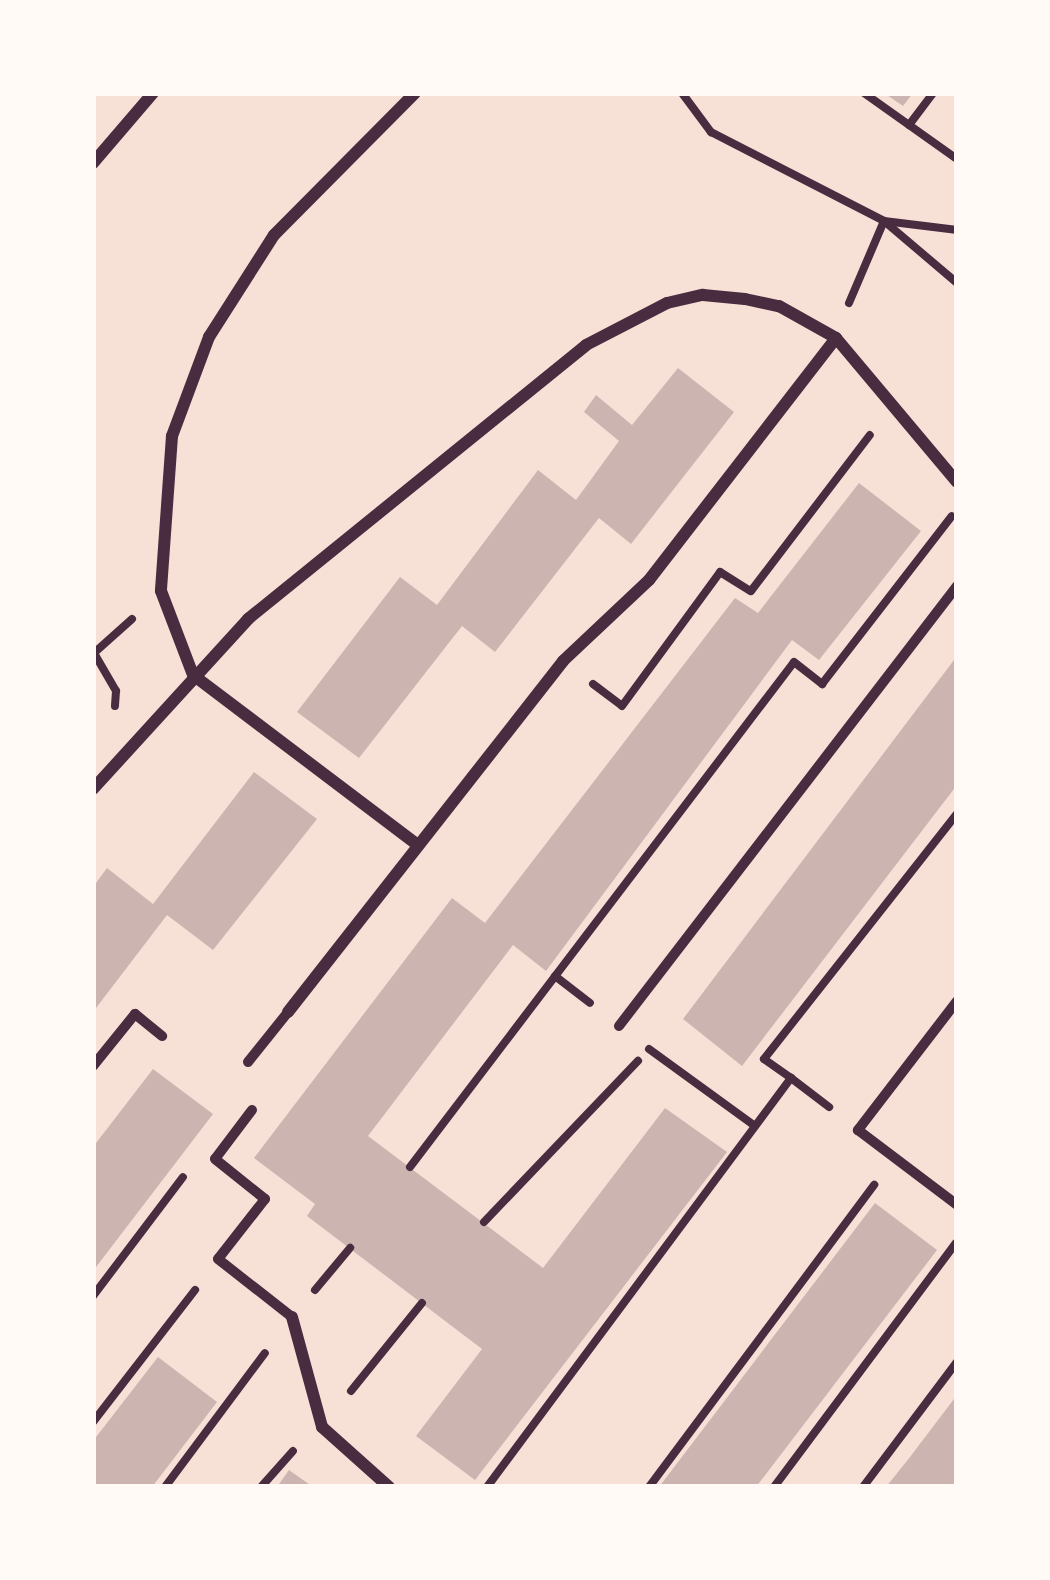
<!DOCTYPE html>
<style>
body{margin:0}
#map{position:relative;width:1050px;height:1580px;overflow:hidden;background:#f7e1d7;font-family:Bitter,serif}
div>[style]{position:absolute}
.building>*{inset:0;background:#ccb4b1}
.path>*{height:8px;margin:-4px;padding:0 4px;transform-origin:4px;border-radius:4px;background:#4a2c40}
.pedestrian>*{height:10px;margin:-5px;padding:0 5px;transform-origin:5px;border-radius:5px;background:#4a2c40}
.minor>*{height:12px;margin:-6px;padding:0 6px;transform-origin:6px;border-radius:6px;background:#4a2c40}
span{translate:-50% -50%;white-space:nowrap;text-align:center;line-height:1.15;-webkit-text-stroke:12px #fffaf5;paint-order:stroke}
.frame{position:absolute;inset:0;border:96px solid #fffaf5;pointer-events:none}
</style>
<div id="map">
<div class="building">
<i style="clip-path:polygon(884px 93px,913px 93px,903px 106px)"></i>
<i style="clip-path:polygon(678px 368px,734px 412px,631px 544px,599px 518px,495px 652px,462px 626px,359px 758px,297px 712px,400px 577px,437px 605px,538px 470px,576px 500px,619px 441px,584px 412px,596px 395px,632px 425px)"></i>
<i style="clip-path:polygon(859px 483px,921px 531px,819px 660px,792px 640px,546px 971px,513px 945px,368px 1136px,543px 1268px,665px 1108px,727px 1152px,475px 1480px,416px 1436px,482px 1349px,307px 1216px,315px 1204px,254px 1158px,452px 898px,485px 923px,735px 598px,758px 613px)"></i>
<i style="clip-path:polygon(957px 656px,957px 785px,742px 1066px,683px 1019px)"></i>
<i style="clip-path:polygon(254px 772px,317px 819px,213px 950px,167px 915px,93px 1012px,93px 887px,107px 868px,153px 904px)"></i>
<i style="clip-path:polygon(153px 1069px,213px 1114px,93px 1271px,93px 1147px)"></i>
<i style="clip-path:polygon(875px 1203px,937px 1250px,756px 1487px,659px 1487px)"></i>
<i style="clip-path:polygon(158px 1357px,217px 1402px,152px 1487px,93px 1487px,93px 1441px)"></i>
<i style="clip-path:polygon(957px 1395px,957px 1487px,886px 1487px,910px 1457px)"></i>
<i style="clip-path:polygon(289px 1470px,313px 1487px,277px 1487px)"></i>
</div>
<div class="path">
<i style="left:682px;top:93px;width:49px;rotate:53.4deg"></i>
<i style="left:711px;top:132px;width:195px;rotate:27.2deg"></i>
<i style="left:884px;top:221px;width:96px;rotate:40.3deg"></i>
<i style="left:864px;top:93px;width:114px;rotate:35.4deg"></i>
<i style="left:909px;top:125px;width:40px;rotate:-53deg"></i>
<i style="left:849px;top:303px;width:89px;rotate:-66.9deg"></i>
<i style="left:884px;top:221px;width:74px;rotate:7deg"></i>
<i style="left:94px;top:653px;width:44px;rotate:59.9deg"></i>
<i style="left:116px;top:691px;width:15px;rotate:94deg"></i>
<i style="left:94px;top:653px;width:51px;rotate:-41.8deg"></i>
<i style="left:593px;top:684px;width:36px;rotate:37deg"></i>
<i style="left:622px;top:706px;width:166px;rotate:-53.8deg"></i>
<i style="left:720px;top:572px;width:36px;rotate:32deg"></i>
<i style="left:751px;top:591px;width:196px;rotate:-52.7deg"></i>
<i style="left:555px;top:976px;width:44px;rotate:37.6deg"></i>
<i style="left:649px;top:1049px;width:131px;rotate:36deg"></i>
<i style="left:791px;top:1078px;width:33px;rotate:-145deg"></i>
<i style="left:764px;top:1059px;width:312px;rotate:-51.8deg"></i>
<i style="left:410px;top:1167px;width:634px;rotate:-52.75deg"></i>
<i style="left:794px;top:662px;width:36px;rotate:38deg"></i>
<i style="left:822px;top:684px;width:212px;rotate:-52.3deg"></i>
<i style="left:484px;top:1222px;width:223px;rotate:-46.3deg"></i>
<i style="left:315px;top:1290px;width:55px;rotate:-50.2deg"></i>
<i style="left:93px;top:1296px;width:149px;rotate:-52.9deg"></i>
<i style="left:351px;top:1391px;width:113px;rotate:-51.1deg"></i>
<i style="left:93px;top:1422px;width:167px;rotate:-52.3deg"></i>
<i style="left:165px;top:1487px;width:167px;rotate:-53.3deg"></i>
<i style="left:261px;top:1487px;width:48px;rotate:-48.4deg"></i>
<i style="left:487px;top:1487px;width:510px;rotate:-53.38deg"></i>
<i style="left:791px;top:1078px;width:48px;rotate:37.3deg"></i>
<i style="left:649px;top:1487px;width:377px;rotate:-53.3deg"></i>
<i style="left:774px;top:1487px;width:304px;rotate:-53.3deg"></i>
<i style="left:863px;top:1487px;width:156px;rotate:-53.1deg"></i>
</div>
<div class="pedestrian">
<i style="left:957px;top:1001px;width:163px;rotate:127.5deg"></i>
<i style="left:858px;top:1130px;width:124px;rotate:37.1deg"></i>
<i style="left:619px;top:1026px;width:555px;rotate:-52.47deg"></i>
<i style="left:248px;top:1062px;width:64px;rotate:-51.3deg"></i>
<i style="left:93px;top:1066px;width:67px;rotate:-51.1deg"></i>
<i style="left:135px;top:1014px;width:35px;rotate:39deg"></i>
<i style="left:252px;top:1110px;width:61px;rotate:127.1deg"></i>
<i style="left:215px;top:1159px;width:64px;rotate:38.7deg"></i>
<i style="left:265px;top:1199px;width:76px;rotate:128.1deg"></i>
<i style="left:218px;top:1259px;width:94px;rotate:38.1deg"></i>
</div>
<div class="minor">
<i style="left:415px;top:93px;width:200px;rotate:134.8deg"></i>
<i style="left:274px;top:235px;width:121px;rotate:122.5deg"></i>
<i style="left:209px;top:337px;width:106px;rotate:110.5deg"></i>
<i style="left:172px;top:436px;width:155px;rotate:94.1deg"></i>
<i style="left:161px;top:591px;width:90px;rotate:69.1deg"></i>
<i style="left:193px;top:675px;width:282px;rotate:37.1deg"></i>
<i style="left:93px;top:163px;width:92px;rotate:-49.4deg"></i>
<i style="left:93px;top:789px;width:230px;rotate:-47.6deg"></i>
<i style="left:248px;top:619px;width:435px;rotate:-39deg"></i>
<i style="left:586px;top:345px;width:91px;rotate:-27.4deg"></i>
<i style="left:667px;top:303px;width:37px;rotate:-13deg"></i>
<i style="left:703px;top:295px;width:42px;rotate:5.4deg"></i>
<i style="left:745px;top:299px;width:35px;rotate:12deg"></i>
<i style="left:779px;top:306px;width:65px;rotate:29.3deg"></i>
<i style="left:836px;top:338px;width:188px;rotate:50deg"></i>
<i style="left:288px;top:1012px;width:446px;rotate:-51.9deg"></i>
<i style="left:563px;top:661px;width:118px;rotate:-43.3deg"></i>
<i style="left:649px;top:580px;width:306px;rotate:-52.3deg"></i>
<i style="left:292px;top:1317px;width:114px;rotate:74.7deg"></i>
<i style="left:322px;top:1427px;width:90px;rotate:41.8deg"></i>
</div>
<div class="frame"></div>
</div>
